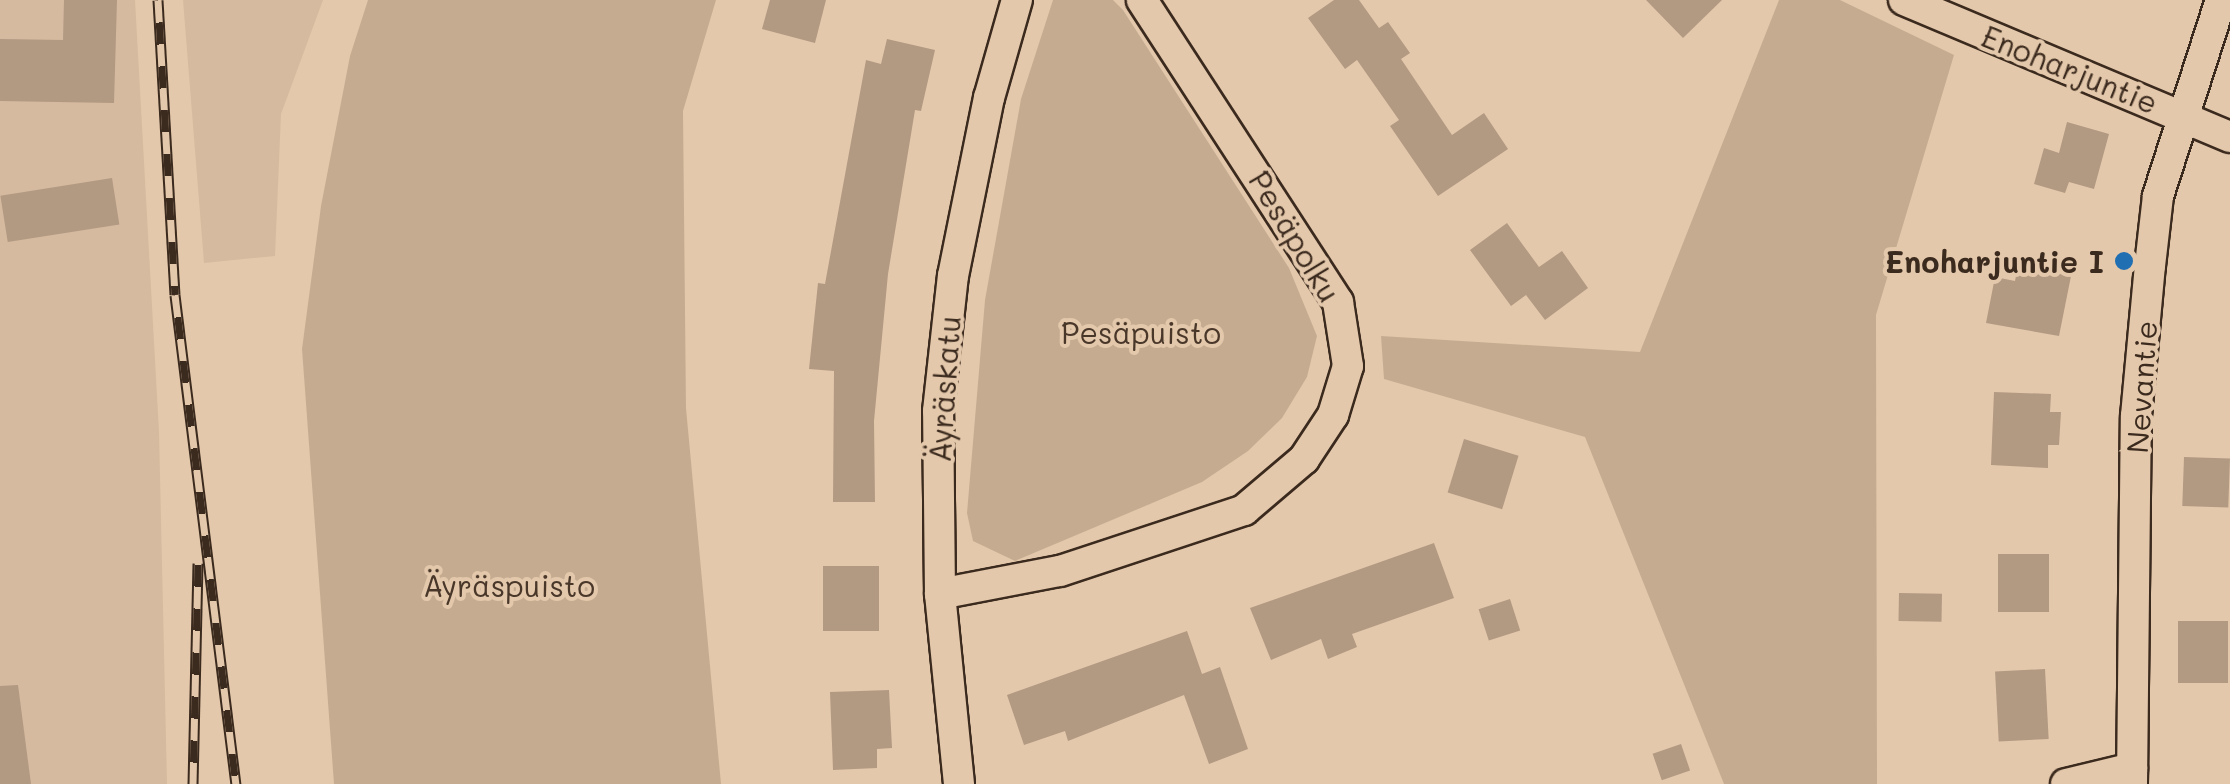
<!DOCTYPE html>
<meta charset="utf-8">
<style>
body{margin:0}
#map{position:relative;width:2230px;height:784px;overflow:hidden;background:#e4c8ab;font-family:Mali,sans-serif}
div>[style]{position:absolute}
.built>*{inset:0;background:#d5ba9f}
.green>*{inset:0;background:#c5ac91}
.building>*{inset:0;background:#b29982;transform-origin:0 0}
.roads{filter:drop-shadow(2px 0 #3b2a1e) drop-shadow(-2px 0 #3b2a1e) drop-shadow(0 2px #3b2a1e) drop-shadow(0 -2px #3b2a1e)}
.street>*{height:30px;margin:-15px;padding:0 15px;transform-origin:15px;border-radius:15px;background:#e4c8ab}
.rail>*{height:11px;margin-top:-5.5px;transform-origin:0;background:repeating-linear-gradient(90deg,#e4c8ab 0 22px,#3b2a1e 0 44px);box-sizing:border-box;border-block:2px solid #3b2a1e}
.dots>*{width:28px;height:28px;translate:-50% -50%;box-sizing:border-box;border:5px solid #e4c8ab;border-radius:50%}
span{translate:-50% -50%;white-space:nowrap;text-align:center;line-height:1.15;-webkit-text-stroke:8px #e4c8ab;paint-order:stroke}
.street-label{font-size:30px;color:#3b2a1e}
.poi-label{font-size:30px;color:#3b2a1e;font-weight:700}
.right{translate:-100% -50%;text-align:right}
.park-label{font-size:30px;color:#49372a}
</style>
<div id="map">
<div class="built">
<i style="clip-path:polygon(0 0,135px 0,159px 432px,167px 784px,0 784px)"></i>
<i style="clip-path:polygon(183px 0,323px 0,281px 114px,275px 256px,204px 263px)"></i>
</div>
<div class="green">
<i style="clip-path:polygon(368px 0,716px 0,683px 111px,686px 408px,721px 784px,334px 784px,302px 349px,321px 206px,350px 56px)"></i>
<i style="clip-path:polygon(1053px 0,1113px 0,1123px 10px,1289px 268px,1317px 336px,1307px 377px,1282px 418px,1248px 451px,1202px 482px,1015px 561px,973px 541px,967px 513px,985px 300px,1021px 99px)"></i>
<i style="clip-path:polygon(1779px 0,1840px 0,1954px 55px,1876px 315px,1877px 784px,1724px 784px,1585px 437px,1384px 379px,1381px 336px,1640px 352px)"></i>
</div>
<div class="building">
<i style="clip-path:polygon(64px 0,117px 0,114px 103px,0 101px,0 39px,63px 40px)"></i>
<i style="clip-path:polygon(770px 0,826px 0,815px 43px,762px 29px)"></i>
<i style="clip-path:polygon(1334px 0,1359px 0,1379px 28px,1388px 22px,1410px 53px,1401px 59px,1452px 135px,1484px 113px,1508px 149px,1438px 196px,1390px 126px,1399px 120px,1357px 60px,1345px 69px,1308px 18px)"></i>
<i style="clip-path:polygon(1646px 0,1722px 0,1683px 38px)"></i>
<i style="clip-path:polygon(887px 39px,935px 50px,921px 111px,915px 110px,888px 274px,874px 421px,875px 502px,833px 502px,834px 371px,809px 369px,818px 283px,825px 284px,866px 60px,881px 64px)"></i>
<i style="clip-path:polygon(2067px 122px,2109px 134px,2094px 189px,2069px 182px,2065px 193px,2034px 184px,2044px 148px,2059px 153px)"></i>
<i style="left:112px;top:178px;width:47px;height:113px;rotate:81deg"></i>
<i style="clip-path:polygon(1507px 223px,1539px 267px,1562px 251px,1588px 288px,1545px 320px,1526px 295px,1511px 306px,1470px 250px)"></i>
<i style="clip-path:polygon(2018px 266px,2071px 276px,2059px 336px,1986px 323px,1995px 277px,2015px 281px)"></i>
<i style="clip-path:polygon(1994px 392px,2051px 394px,2050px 412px,2061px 412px,2059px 445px,2048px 445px,2048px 468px,1991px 465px)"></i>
<i style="left:1464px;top:439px;width:57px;height:56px;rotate:17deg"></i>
<i style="left:2184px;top:457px;width:46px;height:49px;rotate:2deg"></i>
<i style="clip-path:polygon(1434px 543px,1454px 598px,1352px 634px,1357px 647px,1328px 659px,1321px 639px,1271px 660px,1250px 608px)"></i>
<i style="left:1998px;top:554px;width:51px;height:58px"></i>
<i style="left:823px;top:566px;width:56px;height:65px"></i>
<i style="left:1899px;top:593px;width:43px;height:28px;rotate:1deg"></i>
<i style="left:1510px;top:599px;width:33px;height:33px;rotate:72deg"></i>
<i style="left:2178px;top:621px;width:50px;height:62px"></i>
<i style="clip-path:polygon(1187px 631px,1202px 674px,1220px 667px,1248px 749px,1209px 764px,1184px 695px,1068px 741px,1065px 731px,1024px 745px,1007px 695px)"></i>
<i style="left:2045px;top:669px;width:70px;height:50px;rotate:87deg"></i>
<i style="clip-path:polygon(18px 685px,31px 784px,0 784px,0 686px)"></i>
<i style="clip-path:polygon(889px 690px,892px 748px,877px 749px,877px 768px,833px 770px,830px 692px)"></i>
<i style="left:1681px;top:744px;width:28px;height:30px;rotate:71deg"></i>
</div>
<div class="roads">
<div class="street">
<i style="left:1904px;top:0;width:354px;rotate:22.8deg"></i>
<i style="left:940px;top:594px;width:122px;rotate:-10.9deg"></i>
<i style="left:1060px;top:571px;width:194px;rotate:-18.3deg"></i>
<i style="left:1244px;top:510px;width:79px;rotate:-40.4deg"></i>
<i style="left:1304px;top:459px;width:53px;rotate:-56.6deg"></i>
<i style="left:1333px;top:415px;width:51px;rotate:-73deg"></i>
<i style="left:1348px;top:366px;width:65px;rotate:-98.9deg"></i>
<i style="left:1338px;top:302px;width:360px;rotate:-123deg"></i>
<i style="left:959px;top:784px;width:191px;rotate:-95.7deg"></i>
<i style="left:940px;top:594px;width:183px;rotate:-90.6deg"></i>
<i style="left:938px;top:411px;width:136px;rotate:-83.7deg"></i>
<i style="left:953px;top:276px;width:182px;rotate:-78.6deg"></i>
<i style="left:989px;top:98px;width:102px;rotate:-74.1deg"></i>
<i style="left:2066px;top:784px;width:68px;rotate:-13.6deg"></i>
<i style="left:2132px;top:784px;width:368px;rotate:-89.4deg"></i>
<i style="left:2136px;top:416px;width:151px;rotate:-84.7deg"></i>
<i style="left:2150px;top:266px;width:70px;rotate:-83.5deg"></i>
<i style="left:2158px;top:196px;width:206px;rotate:-72.2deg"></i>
</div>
</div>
<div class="rail">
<i style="left:158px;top:0;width:295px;rotate:86.7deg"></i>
<i style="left:175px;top:295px;width:493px;rotate:82.9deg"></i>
<i style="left:193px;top:784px;width:221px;rotate:-88.7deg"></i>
</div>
<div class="dots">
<i style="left:2124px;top:261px;background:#1f6fb2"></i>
</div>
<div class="street-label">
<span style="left:2070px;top:69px;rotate:22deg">Enoharjuntie</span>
<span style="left:1295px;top:236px;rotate:59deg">Pesäpolku</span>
<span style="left:2141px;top:387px;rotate:-86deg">Nevantie</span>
<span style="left:944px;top:389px;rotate:-86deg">Äyräskatu</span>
</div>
<div class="poi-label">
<span class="right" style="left:2104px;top:261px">Enoharjuntie I</span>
</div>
<div class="park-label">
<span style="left:1141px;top:332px">Pesäpuisto</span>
<span style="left:509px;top:585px">Äyräspuisto</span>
</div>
</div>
